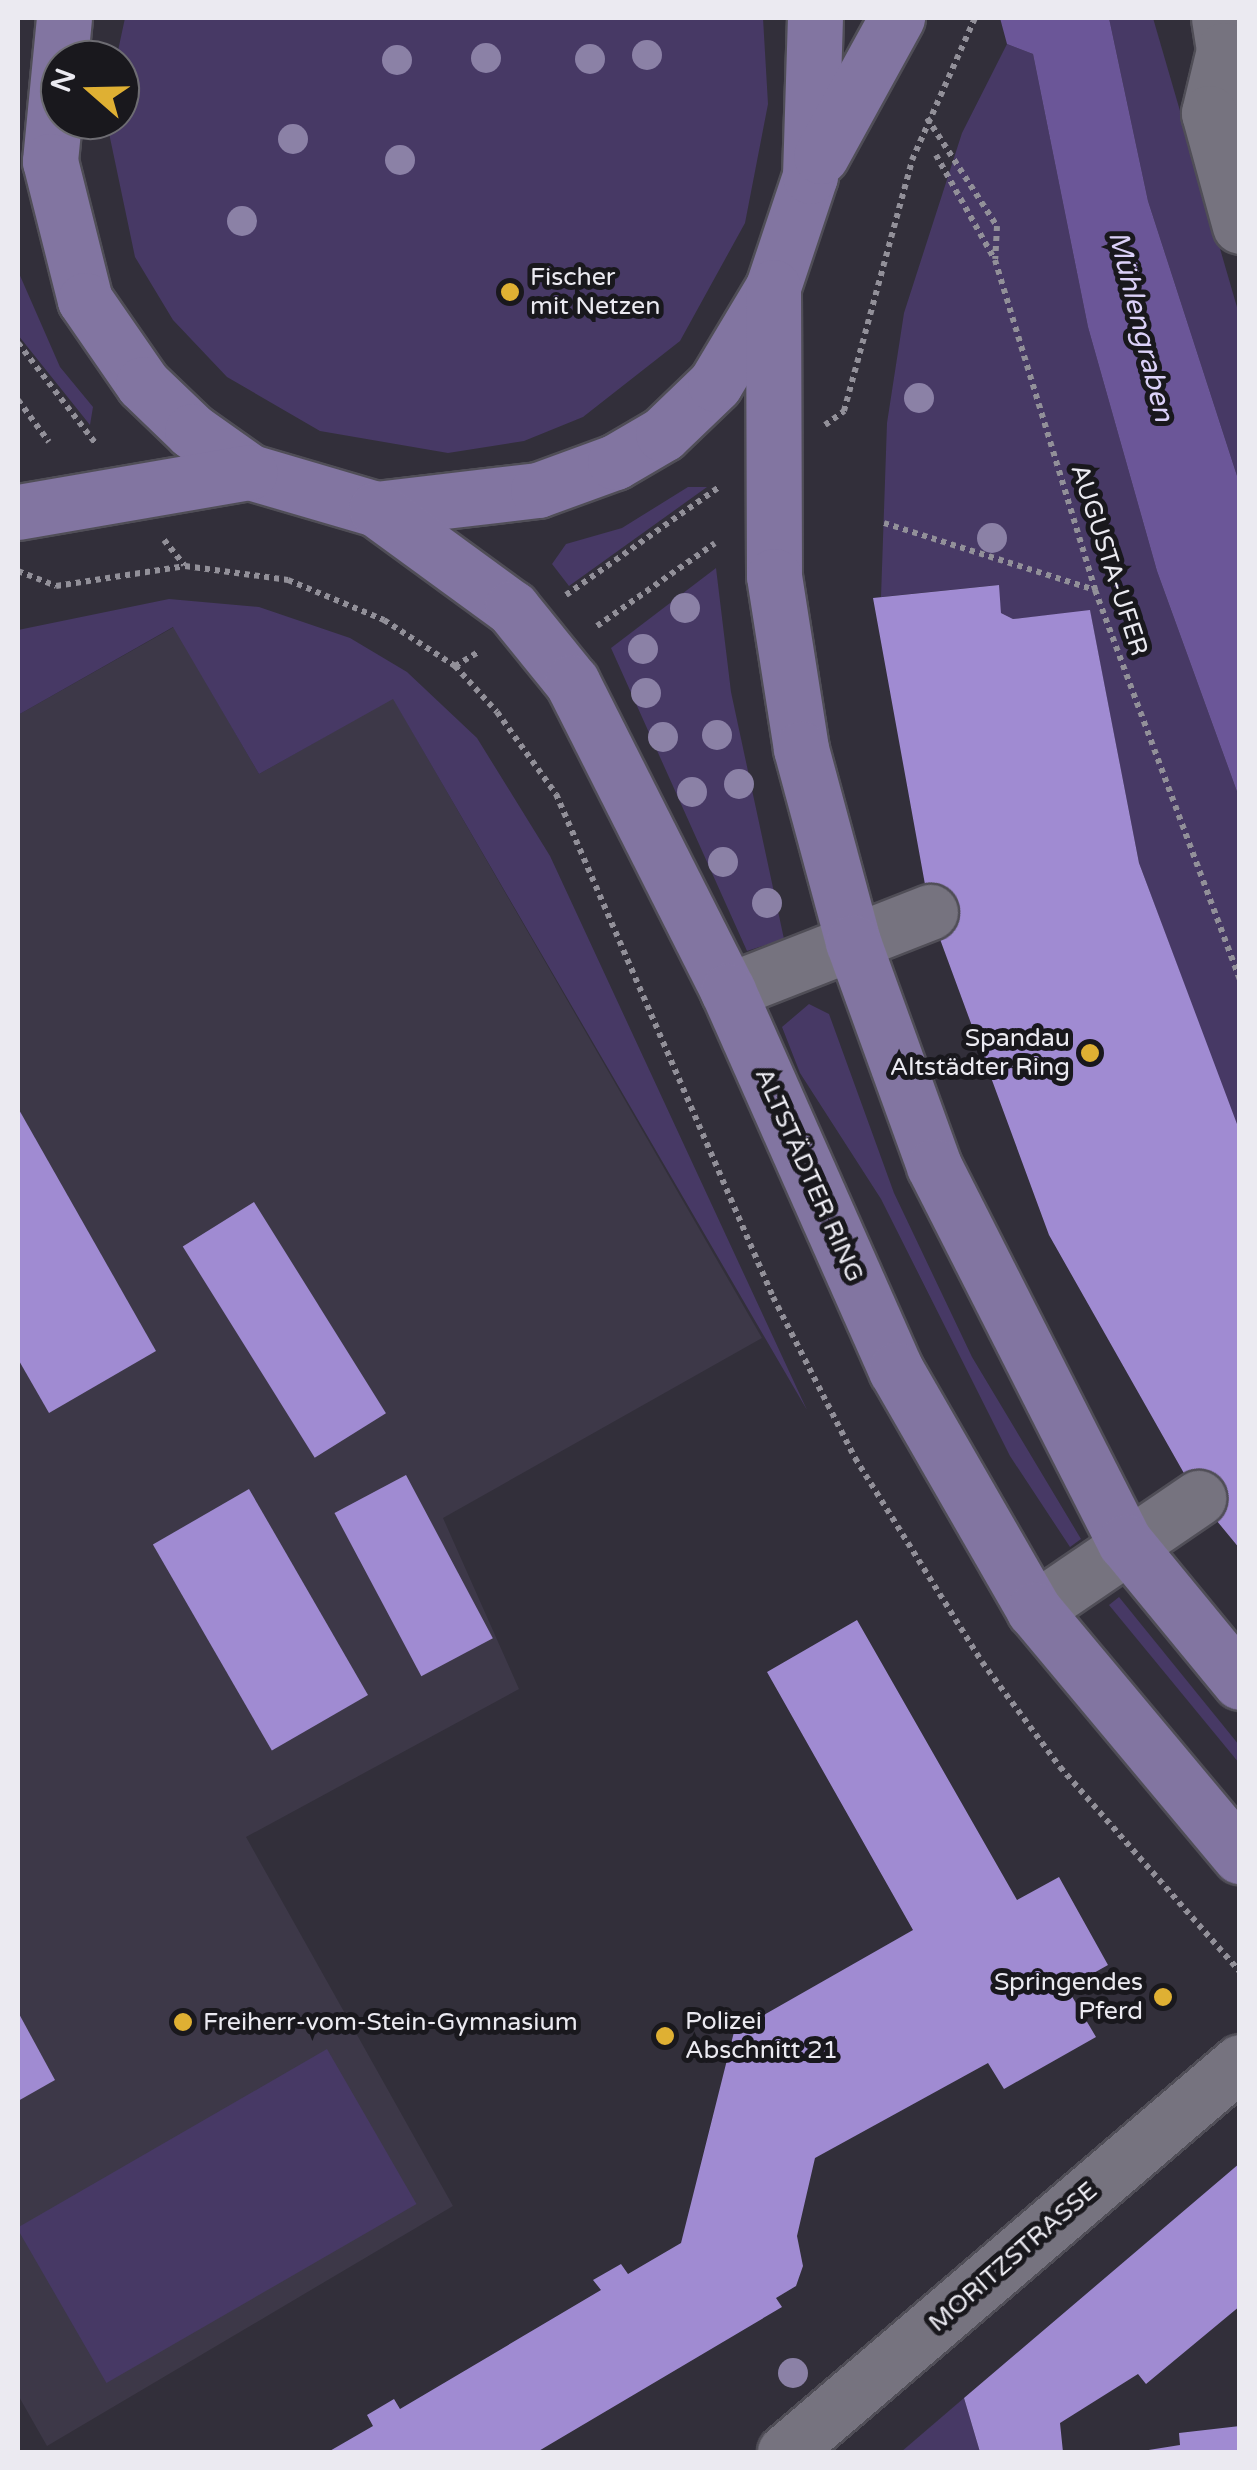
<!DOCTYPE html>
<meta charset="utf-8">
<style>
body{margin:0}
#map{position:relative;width:1257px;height:2470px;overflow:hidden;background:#322f3a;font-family:"Varela Round",sans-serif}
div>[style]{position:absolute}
.built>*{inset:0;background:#3d3848}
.green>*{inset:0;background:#473965;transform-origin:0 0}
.water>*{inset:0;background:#6b5698}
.building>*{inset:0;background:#a08bd2;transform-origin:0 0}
.path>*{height:6px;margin-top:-3px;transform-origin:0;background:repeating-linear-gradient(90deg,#929099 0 5px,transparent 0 10px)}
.roads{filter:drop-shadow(2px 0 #504e57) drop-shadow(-2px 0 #504e57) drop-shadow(0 2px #504e57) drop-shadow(0 -2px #504e57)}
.minor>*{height:55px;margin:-27.5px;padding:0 27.5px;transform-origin:27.5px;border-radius:27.5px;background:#76737f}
.major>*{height:55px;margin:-27.5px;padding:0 27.5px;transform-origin:27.5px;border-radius:27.5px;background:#8275a1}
.trees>*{width:30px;height:30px;margin:-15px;border-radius:50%;background:#8b81a6}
.dots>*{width:28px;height:28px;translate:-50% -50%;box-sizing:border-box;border:5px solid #19181d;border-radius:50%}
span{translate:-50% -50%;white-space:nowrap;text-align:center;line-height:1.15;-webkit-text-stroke:10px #19181d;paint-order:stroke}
.poi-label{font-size:25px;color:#ebeaf1}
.left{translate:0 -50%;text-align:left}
.right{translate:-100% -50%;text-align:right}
.street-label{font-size:25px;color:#ebeaf1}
.water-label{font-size:28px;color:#dbd1f8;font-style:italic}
.frame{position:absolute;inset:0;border:20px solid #ebeaf1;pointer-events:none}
.north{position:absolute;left:40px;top:40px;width:100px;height:100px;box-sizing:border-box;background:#19181d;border:2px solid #6d6c72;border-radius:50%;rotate:290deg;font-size:28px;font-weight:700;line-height:40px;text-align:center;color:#ebeaf1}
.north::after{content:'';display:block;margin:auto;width:35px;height:45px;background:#dfb033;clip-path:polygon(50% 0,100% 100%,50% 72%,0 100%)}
</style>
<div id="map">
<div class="built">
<i style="clip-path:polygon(174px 627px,259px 774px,393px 698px,762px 1338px,443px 1518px,519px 1689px,246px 1837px,453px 2206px,47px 2446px,18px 2395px,18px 715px)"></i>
</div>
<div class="green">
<i style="clip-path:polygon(125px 18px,763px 18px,768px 104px,745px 223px,680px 341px,583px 417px,524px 441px,448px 453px,320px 431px,227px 377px,173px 320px,135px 257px,109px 133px,110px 120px,120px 120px,116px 60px)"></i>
<i style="clip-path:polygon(1109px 18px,1153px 18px,1239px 314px,1239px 482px,1148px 201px)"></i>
<i style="clip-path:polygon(1007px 44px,1033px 54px,1088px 327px,1157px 571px,1239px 797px,1239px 1132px,1139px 863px,1090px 611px,1013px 619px,1001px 613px,998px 585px,881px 597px,887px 423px,904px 313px,962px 133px)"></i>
<i style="clip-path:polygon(18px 271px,60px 367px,93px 407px,90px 425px,18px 335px)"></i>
<i style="clip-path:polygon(688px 487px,707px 487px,569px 586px,552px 564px,566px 544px,622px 528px)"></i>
<i style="clip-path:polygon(716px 568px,731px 692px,784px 939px,747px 951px,611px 648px)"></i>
<i style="clip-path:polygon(169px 599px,259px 607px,350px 638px,407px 672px,477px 738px,550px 856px,807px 1410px,393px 699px,259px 774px,173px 627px,18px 715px,18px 630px)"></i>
<i style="clip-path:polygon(809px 1004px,829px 1014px,894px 1193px,972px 1357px,1081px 1539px,1070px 1547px,1010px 1456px,881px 1199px,800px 1073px,782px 1027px)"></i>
<i style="clip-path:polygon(1119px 1597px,1239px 1745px,1239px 1763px,1109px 1605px)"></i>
<i style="left:327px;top:2049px;width:179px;height:358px;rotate:60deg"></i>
<i style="clip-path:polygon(964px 2398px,980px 2452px,901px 2452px)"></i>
</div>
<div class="water">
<i style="clip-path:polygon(1000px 18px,1109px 18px,1148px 201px,1239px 482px,1239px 797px,1157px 571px,1088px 327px,1033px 54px,1007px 44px)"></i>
</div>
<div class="building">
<i style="clip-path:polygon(999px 585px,1001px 613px,1013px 619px,1090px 610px,1139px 863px,1240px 1132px,1240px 1549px,1198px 1498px,1049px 1235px,930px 912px,873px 598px)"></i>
<i style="clip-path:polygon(18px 1108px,156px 1351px,49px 1413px,18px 1359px)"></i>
<i style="left:254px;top:1202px;width:249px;height:84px;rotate:58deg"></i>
<i style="left:406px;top:1475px;width:185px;height:81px;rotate:62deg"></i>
<i style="left:249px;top:1489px;width:238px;height:111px;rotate:60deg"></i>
<i style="clip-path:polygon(857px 1620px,1017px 1900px,1059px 1877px,1108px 1965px,1067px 1988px,1096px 2037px,1004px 2089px,988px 2063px,815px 2158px,797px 2236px,803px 2266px,796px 2286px,776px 2298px,782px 2307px,537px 2452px,328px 2452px,373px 2426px,367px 2415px,394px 2399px,400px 2409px,601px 2290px,593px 2280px,621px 2264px,628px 2274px,681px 2243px,734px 2032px,913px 1930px,767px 1672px)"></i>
<i style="clip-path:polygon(18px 2012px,55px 2080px,18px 2101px)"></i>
<i style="clip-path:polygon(1240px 2163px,1240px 2306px,1146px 2384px,1138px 2374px,1060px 2423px,1063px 2452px,980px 2452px,964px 2398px)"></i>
<i style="clip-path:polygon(1240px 2426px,1240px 2452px,1136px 2452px,1180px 2445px,1179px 2433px)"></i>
</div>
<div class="path">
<i style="left:927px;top:118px;width:129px;rotate:57.1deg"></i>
<i style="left:997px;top:226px;width:33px;rotate:93deg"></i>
<i style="left:936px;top:155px;width:120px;rotate:60.7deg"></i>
<i style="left:995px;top:260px;width:345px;rotate:73.1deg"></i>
<i style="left:1095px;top:590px;width:416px;rotate:69.6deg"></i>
<i style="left:18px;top:343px;width:128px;rotate:52.3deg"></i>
<i style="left:18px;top:400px;width:52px;rotate:53.6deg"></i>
<i style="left:825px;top:425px;width:24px;rotate:-36deg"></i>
<i style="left:844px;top:411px;width:260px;rotate:-74.8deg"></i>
<i style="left:912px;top:160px;width:155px;rotate:-66.1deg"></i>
<i style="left:884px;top:523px;width:221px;rotate:17.6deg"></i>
<i style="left:164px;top:540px;width:32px;rotate:51deg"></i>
<i style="left:18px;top:571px;width:41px;rotate:21.5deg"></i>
<i style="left:56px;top:586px;width:131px;rotate:-8.8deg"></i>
<i style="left:185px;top:566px;width:104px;rotate:7.7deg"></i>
<i style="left:288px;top:580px;width:104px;rotate:22.6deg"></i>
<i style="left:384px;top:620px;width:85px;rotate:32.9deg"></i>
<i style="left:455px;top:666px;width:62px;rotate:47.6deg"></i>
<i style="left:497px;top:712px;width:101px;rotate:54.3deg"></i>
<i style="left:556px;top:794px;width:548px;rotate:66.66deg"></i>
<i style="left:773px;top:1297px;width:181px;rotate:63deg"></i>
<i style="left:855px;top:1458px;width:240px;rotate:58.1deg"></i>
<i style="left:982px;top:1662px;width:131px;rotate:53.4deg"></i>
<i style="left:1060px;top:1767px;width:273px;rotate:48.7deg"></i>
<i style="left:566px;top:595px;width:187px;rotate:-35.2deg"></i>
<i style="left:597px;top:626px;width:144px;rotate:-35.1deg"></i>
<i style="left:455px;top:666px;width:29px;rotate:-31deg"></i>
</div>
<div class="roads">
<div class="minor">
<i style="left:1219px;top:18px;width:32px;rotate:81deg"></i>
<i style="left:1224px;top:50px;width:65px;rotate:103.4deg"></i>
<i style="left:1209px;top:113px;width:117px;rotate:74.7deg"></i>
<i style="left:728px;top:991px;width:217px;rotate:-21.4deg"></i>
<i style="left:1034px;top:1610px;width:199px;rotate:-34.3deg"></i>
<i style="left:785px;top:2452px;width:599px;rotate:-40.6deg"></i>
</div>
<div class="major">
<i style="left:64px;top:18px;width:144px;rotate:95.6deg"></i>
<i style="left:50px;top:161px;width:143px;rotate:75.9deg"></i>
<i style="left:85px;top:300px;width:102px;rotate:55.4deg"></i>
<i style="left:143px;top:384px;width:68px;rotate:43.8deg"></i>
<i style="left:192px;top:431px;width:71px;rotate:35.3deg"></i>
<i style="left:250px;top:472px;width:131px;rotate:16.4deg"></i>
<i style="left:376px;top:509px;width:163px;rotate:-6.7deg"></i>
<i style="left:538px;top:490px;width:82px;rotate:-20deg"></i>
<i style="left:615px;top:462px;width:56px;rotate:-30.3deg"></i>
<i style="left:663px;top:434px;width:72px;rotate:-43.9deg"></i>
<i style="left:715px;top:384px;width:113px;rotate:-59.1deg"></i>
<i style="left:773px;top:287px;width:117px;rotate:-71.6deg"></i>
<i style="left:810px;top:176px;width:158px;rotate:-88.2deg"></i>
<i style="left:821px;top:156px;width:158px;rotate:-61.2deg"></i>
<i style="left:773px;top:287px;width:289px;rotate:89.8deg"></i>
<i style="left:774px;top:576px;width:175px;rotate:81.1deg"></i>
<i style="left:801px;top:749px;width:200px;rotate:74.9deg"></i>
<i style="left:853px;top:942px;width:238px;rotate:70.1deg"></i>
<i style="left:934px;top:1166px;width:422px;rotate:63.1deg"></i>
<i style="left:1125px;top:1542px;width:181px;rotate:50.6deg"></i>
<i style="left:376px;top:509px;width:168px;rotate:36.1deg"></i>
<i style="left:512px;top:608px;width:95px;rotate:51deg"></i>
<i style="left:572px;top:682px;width:346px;rotate:63.2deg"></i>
<i style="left:728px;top:991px;width:415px;rotate:66.1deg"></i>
<i style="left:896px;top:1370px;width:277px;rotate:60.1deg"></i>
<i style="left:1034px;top:1610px;width:321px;rotate:50.1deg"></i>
<i style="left:18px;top:512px;width:235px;rotate:-9.8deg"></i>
</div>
</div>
<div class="trees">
<i style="left:647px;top:55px"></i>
<i style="left:486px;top:58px"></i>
<i style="left:590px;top:59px"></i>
<i style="left:397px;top:60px"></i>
<i style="left:293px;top:139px"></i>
<i style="left:400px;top:160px"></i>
<i style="left:242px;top:221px"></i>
<i style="left:919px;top:398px"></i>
<i style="left:992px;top:538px"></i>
<i style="left:685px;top:608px"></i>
<i style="left:643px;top:649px"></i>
<i style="left:646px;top:693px"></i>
<i style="left:717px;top:735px"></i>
<i style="left:663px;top:737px"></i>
<i style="left:739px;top:784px"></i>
<i style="left:692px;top:792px"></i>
<i style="left:723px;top:862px"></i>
<i style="left:767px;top:903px"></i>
<i style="left:793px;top:2373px"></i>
</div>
<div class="dots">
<i style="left:510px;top:292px;background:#dfb033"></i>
<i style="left:1090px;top:1053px;background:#dfb033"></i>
<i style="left:1163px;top:1997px;background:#dfb033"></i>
<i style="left:183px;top:2022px;background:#dfb033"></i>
<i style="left:665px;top:2036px;background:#dfb033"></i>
</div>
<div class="poi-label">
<span class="left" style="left:530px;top:292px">Fischer<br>mit Netzen</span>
<span class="right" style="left:1070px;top:1053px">Spandau<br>Altstädter Ring</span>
<span class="right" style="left:1143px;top:1997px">Springendes<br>Pferd</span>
<span class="left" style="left:203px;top:2022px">Freiherr-vom-Stein-Gymnasium</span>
<span class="left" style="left:685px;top:2036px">Polizei<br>Abschnitt 21</span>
</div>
<div class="street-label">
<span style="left:1109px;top:560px;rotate:72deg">AUGUSTA-UFER</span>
<span style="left:809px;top:1175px;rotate:66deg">ALTSTÄDTER RING</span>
<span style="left:1013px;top:2257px;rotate:-41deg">MORITZSTRASSE</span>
</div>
<div class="water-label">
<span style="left:1141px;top:326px;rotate:76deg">Mühlengraben</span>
</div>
<div class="frame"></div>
<div class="north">N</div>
</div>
